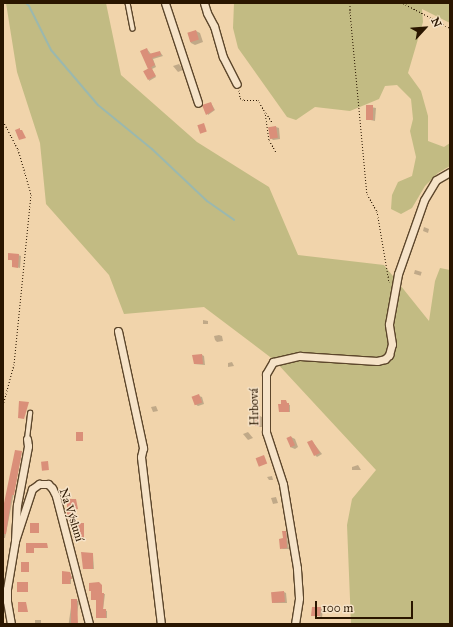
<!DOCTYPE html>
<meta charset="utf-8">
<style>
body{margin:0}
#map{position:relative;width:453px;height:627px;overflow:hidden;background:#f1d4ab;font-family:"IM FELL Great Primer",serif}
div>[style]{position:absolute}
.green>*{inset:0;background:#c2bb83}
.shadow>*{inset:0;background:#0003;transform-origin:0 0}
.stream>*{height:2px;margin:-1px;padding:0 1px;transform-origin:1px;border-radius:1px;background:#9bb8ae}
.building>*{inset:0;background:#da8f79;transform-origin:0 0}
.path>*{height:1px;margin-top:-0.5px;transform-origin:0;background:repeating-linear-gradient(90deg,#2a1600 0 1px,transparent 0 3px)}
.roads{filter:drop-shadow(1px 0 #5c462b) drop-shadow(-1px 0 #5c462b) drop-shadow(0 1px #5c462b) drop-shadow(0 -1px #5c462b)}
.lane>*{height:3.5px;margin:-1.75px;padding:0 1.75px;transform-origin:1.75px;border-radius:1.75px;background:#f6e3c8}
.street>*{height:7px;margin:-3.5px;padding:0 3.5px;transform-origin:3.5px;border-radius:3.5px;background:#f6e3c8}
span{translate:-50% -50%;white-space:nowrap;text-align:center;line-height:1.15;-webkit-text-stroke:3px #f6e3c8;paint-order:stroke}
.street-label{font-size:12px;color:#2a1600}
.frame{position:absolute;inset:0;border:4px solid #2a1600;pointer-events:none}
.north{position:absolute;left:405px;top:8px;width:40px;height:40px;-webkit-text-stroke:3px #f6e3c8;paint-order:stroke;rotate:64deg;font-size:11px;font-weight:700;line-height:16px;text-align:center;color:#2a1600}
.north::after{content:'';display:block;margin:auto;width:14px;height:18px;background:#2a1600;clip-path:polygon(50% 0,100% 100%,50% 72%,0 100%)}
.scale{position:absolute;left:315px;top:601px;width:98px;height:18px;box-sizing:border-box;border:2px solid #2a1600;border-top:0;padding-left:5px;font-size:12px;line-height:14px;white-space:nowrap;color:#2a1600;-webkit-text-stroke:3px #f6e3c8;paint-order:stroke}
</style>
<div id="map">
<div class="green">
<i style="clip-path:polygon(6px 3px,106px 3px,121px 75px,197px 142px,269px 187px,298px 255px,384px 265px,429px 321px,435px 281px,440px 268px,450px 270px,450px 624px,351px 624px,347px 525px,352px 499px,376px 470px,274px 360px,204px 307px,124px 314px,109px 275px,46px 204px,40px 143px,17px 72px)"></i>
<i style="clip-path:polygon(234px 3px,450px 3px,450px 23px,422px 9px,423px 22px,408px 73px,421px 91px,428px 116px,428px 141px,444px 147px,450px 143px,450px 166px,438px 173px,425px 186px,412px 208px,401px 214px,391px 209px,392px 195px,398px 182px,412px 176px,416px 157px,410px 131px,413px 119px,411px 99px,397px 85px,385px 86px,379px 99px,350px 111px,315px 107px,296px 120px,287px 117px,238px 48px,233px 28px)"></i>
</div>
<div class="shadow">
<i style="clip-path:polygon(196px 31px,200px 33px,203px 42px,195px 45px,191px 43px,188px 33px)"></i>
<i style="clip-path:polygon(147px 49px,151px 54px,160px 52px,163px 56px,153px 59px,156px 67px,152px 69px,156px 77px,149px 81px,150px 69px)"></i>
<i style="clip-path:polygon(179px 64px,183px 70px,178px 72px,173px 66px)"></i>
<i style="clip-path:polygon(211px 103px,215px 110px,208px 115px,204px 105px)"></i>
<i style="clip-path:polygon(366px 106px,376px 108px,375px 121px,366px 119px)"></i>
<i style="clip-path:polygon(276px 127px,279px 128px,280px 139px,273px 140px,271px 138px)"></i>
<i style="clip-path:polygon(424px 227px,429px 229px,428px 233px,423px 231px)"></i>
<i style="clip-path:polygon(18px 255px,21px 256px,20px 268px,13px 266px,13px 261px,9px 259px)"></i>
<i style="left:415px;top:270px;width:7px;height:4px;rotate:16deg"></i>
<i style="clip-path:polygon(203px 320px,208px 321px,208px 324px,203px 324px)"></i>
<i style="clip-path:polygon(219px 335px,222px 336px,223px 341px,217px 342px,215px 340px,214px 336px)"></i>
<i style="clip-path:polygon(202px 355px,204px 356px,205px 365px,194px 364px)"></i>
<i style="clip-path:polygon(232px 362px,234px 366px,228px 367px,228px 363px)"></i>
<i style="clip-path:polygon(199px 396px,202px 397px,204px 404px,198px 406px,195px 404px)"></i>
<i style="clip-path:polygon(286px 401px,287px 404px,290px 405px,290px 412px,281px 412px,282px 405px)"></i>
<i style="clip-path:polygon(151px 407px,156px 406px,158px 411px,153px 412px)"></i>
<i style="clip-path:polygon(260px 416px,262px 417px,263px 427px,260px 427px,257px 426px)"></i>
<i style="clip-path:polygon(248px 432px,253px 438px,248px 440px,243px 434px)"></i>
<i style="clip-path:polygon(291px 437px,295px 439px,298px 447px,295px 449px,290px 447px)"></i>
<i style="clip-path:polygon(312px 441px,322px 454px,317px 457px,315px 455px)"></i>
<i style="clip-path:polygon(22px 452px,5px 538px,3px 538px,3px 511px)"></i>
<i style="clip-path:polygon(358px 465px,361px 470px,352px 470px,352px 467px)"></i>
<i style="clip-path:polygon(272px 476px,273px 480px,269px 480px,267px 477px)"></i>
<i style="clip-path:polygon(276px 497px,278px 503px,273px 504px,271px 498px)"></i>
<i style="clip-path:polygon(285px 532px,287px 533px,289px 549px,283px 549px,281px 548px)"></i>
<i style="clip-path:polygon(93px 554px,94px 569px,85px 569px)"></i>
<i style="clip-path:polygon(70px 573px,73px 579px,71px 579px,71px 584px,64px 584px)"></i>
<i style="clip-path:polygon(100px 584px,102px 586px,102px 594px,105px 594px,103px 610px,107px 611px,107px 618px,97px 618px)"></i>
<i style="clip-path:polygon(284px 592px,286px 593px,287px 603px,273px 603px)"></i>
<i style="left:72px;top:600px;width:7px;height:24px;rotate:8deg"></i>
<i style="clip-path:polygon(320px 608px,323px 610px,322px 617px,313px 615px)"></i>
<i style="left:35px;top:620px;width:6px;height:4px"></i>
</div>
<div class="stream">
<i style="left:26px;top:3px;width:4px;rotate:45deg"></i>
<i style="left:29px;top:6px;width:49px;rotate:63.4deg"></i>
<i style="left:51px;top:50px;width:72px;rotate:49.5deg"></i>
<i style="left:98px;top:105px;width:70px;rotate:39.2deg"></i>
<i style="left:152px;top:149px;width:76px;rotate:43.4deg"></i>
<i style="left:207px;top:201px;width:33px;rotate:35deg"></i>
</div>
<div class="building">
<i style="left:196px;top:30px;width:10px;height:9px;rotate:73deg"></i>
<i style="clip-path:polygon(147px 48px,149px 54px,160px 51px,161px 55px,152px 58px,155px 65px,148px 69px,140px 51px)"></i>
<i style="left:151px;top:67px;width:10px;height:9px;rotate:61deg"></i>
<i style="clip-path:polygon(211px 102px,214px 110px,206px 115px,202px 105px)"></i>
<i style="left:366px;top:105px;width:7px;height:15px"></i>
<i style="left:204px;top:123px;width:9px;height:7px;rotate:72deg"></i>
<i style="left:276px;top:126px;width:12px;height:8px;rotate:81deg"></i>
<i style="clip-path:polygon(20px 128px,20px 130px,22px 130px,26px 138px,19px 140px,15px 130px)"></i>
<i style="clip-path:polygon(8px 253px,19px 254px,18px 268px,12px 267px,12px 260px,8px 260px)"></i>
<i style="clip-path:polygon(202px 354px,203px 364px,194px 364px,192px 355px)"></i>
<i style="left:199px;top:394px;width:9px;height:8px;rotate:69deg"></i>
<i style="clip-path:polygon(281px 400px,286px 400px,287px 403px,289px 403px,289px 412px,279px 412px,278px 404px,281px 404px)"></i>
<i style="clip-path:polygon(19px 401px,29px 402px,24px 419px,18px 418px)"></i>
<i style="left:255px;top:415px;width:5px;height:11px"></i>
<i style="left:76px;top:432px;width:7px;height:9px"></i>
<i style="left:291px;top:436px;width:10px;height:5px;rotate:66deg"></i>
<i style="clip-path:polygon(312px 440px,320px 453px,314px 456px,307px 442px)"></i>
<i style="clip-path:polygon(15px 450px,22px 451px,14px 495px,12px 495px,6px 534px,3px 534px,3px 508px)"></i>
<i style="left:264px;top:455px;width:9px;height:9px;rotate:69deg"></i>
<i style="left:48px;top:461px;width:9px;height:7px;rotate:84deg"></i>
<i style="clip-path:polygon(67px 499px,76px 499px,78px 509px,73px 510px,74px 519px,67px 519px)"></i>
<i style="left:30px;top:523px;width:9px;height:10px"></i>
<i style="left:73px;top:523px;width:11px;height:15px"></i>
<i style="clip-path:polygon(282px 531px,286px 531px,287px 548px,280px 549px,279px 539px,283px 538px)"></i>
<i style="clip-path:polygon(26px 543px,47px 543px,48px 548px,34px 548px,34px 553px,26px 553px)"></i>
<i style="clip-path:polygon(81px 552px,93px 553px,93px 569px,83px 569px)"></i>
<i style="left:29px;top:562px;width:10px;height:8px;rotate:90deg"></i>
<i style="clip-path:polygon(62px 571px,70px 572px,72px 579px,70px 579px,70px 584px,62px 584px)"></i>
<i style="left:17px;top:582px;width:11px;height:10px"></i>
<i style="clip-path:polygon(99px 582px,102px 585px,102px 593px,104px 593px,103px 609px,106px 609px,106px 618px,96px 618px,96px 600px,91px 600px,91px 591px,89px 591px,89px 583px)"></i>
<i style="left:284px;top:591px;width:11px;height:13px;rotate:85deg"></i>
<i style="clip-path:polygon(71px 599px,77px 599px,78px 624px,71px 624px)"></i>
<i style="clip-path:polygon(18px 602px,26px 602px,28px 612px,18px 612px)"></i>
<i style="clip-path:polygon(312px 607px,321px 607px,320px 616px,311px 616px)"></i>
</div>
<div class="path">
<i style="left:350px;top:3px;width:9px;rotate:90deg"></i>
<i style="left:350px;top:12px;width:183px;rotate:84.7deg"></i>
<i style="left:367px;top:194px;width:20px;rotate:60deg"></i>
<i style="left:377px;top:211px;width:72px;rotate:80.4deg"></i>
<i style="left:403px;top:3px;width:53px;rotate:28deg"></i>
<i style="left:239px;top:90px;width:8px;rotate:83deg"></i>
<i style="left:240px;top:98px;width:4px;rotate:27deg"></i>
<i style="left:244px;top:100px;width:14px"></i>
<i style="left:258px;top:100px;width:2px;rotate:63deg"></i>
<i style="left:259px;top:102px;width:12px;rotate:59deg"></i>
<i style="left:265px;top:112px;width:28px;rotate:82deg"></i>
<i style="left:269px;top:140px;width:14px;rotate:60deg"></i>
<i style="left:266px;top:113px;width:11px;rotate:56deg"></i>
<i style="left:3px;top:121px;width:32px;rotate:62deg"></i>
<i style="left:18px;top:149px;width:47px;rotate:73.9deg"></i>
<i style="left:31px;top:194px;width:171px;rotate:95.7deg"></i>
<i style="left:14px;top:364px;width:42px;rotate:105deg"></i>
</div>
<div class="roads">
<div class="lane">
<i style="left:128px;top:3px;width:26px;rotate:79deg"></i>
<i style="left:27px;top:439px;width:26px;rotate:-83deg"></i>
</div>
<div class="street">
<i style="left:165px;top:3px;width:105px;rotate:71.7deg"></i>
<i style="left:204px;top:3px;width:10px;rotate:73deg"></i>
<i style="left:207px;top:13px;width:15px;rotate:62deg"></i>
<i style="left:214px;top:26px;width:32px;rotate:74deg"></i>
<i style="left:223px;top:57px;width:30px;rotate:63deg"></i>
<i style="left:118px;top:331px;width:120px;rotate:77.9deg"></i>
<i style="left:143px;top:448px;width:9px;rotate:103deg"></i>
<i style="left:141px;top:457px;width:168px;rotate:83.2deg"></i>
<i style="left:15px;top:541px;width:55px;rotate:-71.9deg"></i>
<i style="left:32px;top:489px;width:9px;rotate:-36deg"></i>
<i style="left:39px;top:484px;width:9px"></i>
<i style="left:48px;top:484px;width:6px;rotate:45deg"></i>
<i style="left:52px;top:488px;width:9px;rotate:63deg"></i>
<i style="left:56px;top:496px;width:132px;rotate:75.5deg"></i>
<i style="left:11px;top:624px;width:23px;rotate:-100deg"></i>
<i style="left:7px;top:601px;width:12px;rotate:-90deg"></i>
<i style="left:7px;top:589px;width:49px;rotate:-80.5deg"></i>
<i style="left:15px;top:541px;width:36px;rotate:-87deg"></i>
<i style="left:17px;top:505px;width:60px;rotate:-79.4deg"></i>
<i style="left:28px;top:446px;width:7px;rotate:-98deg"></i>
<i style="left:295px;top:624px;width:26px;rotate:-81deg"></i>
<i style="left:299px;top:598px;width:30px;rotate:-94deg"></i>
<i style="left:297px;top:568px;width:85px;rotate:-99.5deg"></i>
<i style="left:283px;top:484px;width:55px;rotate:-108.1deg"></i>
<i style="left:266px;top:432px;width:58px;rotate:-90deg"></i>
<i style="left:266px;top:374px;width:14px;rotate:-60deg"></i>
<i style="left:273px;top:362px;width:28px;rotate:-13deg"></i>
<i style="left:300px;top:356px;width:77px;rotate:3.7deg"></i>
<i style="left:377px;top:361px;width:8px;rotate:-14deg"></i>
<i style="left:385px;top:359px;width:6px;rotate:-45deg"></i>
<i style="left:389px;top:355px;width:11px;rotate:-75deg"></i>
<i style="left:392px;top:344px;width:20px;rotate:-99deg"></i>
<i style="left:389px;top:324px;width:51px;rotate:-79.8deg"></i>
<i style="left:398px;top:274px;width:78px;rotate:-70.6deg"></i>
<i style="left:424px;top:200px;width:23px;rotate:-59deg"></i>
<i style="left:436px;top:180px;width:16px;rotate:-30deg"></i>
</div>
</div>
<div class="street-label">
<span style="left:255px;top:407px;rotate:-91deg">Hrbová</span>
<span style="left:71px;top:515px;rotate:72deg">Na Výsluní</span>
</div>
<div class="frame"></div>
<div class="north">N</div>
<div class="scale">100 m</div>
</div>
